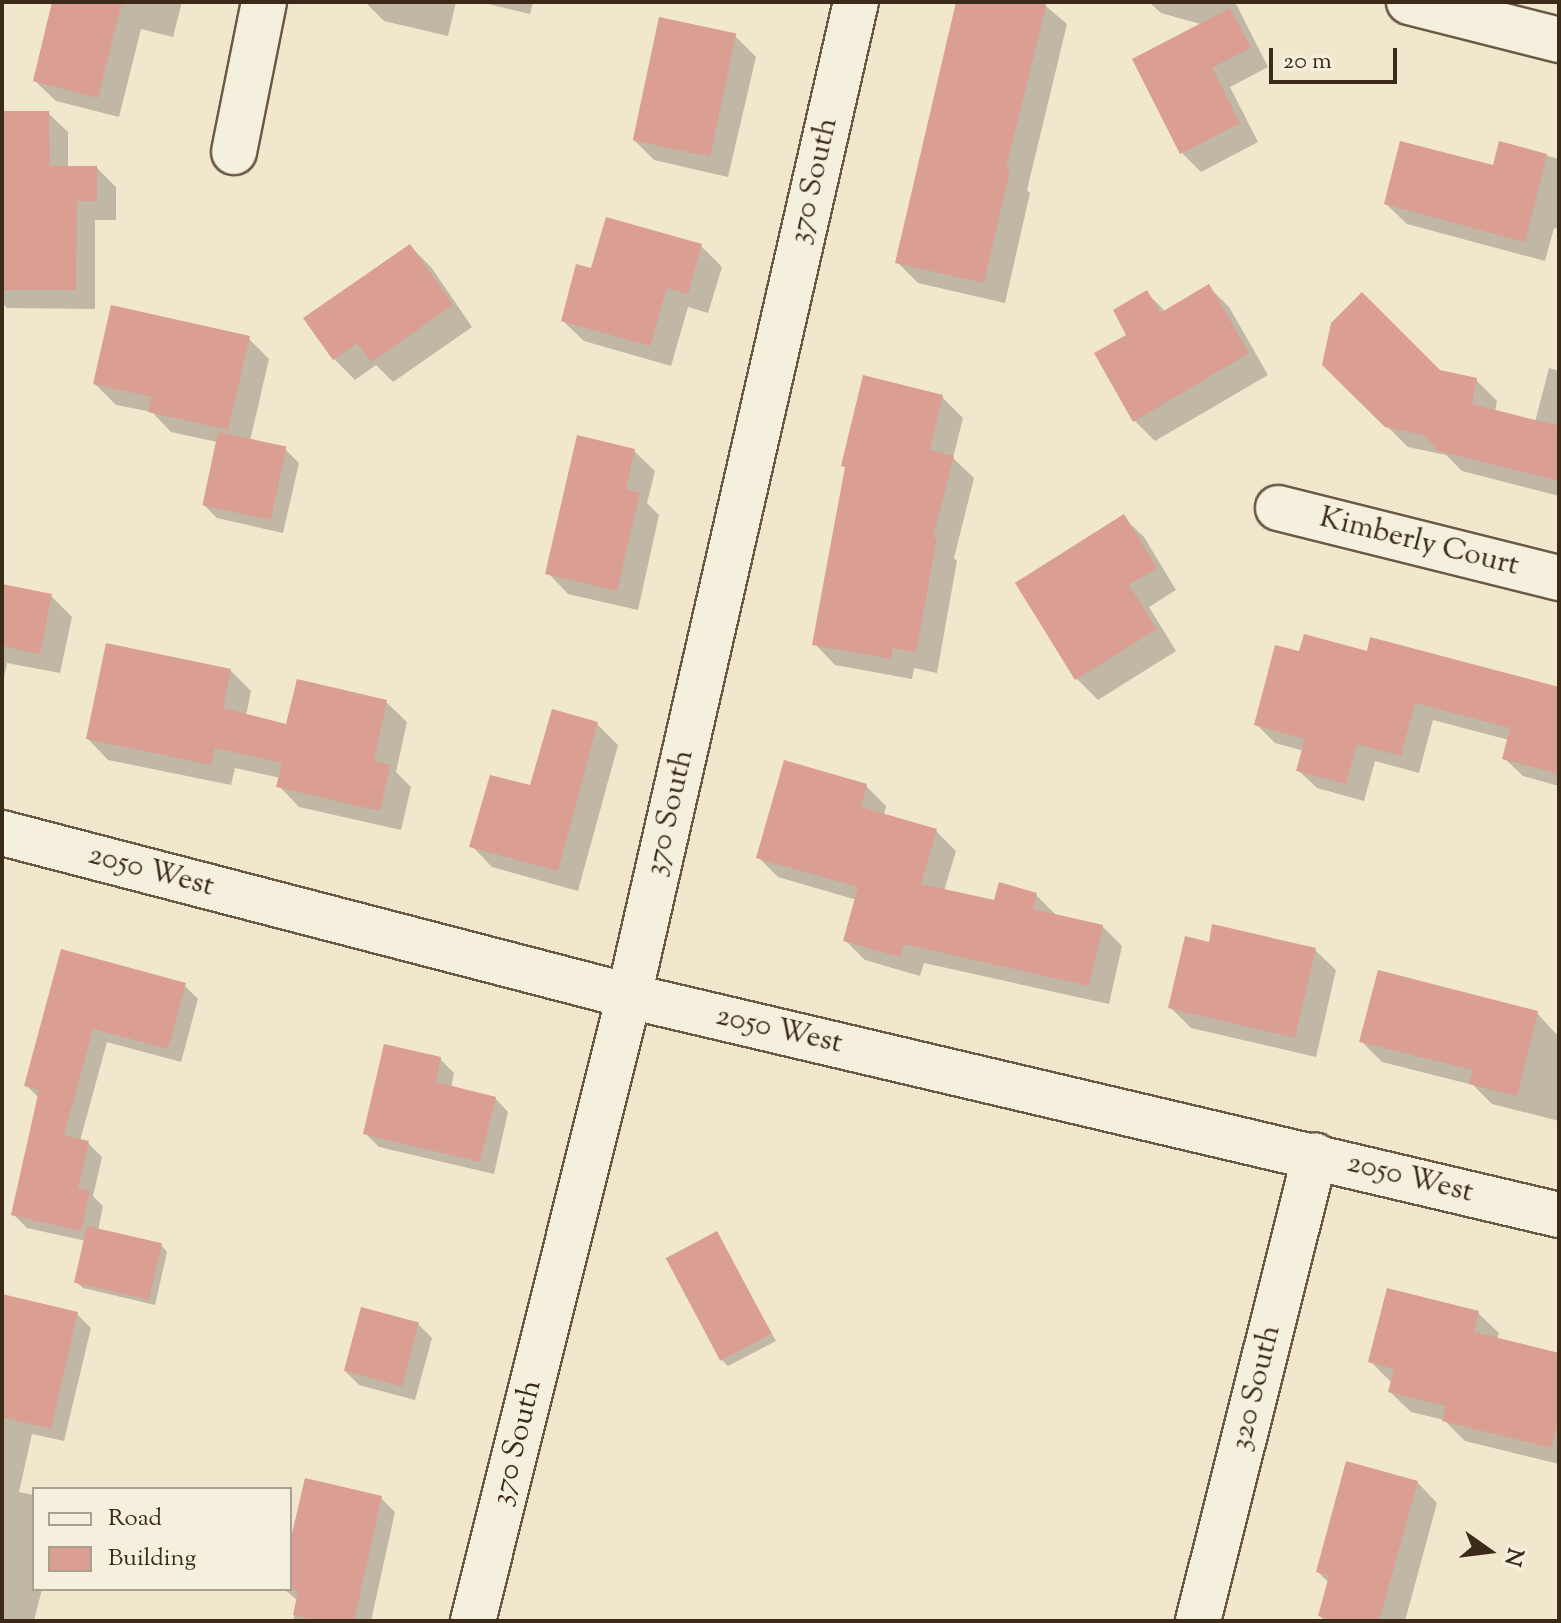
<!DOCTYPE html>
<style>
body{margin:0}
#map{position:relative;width:1561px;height:1623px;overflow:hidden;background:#f0e7cd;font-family:"Sorts Mill Goudy",serif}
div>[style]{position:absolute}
.shadow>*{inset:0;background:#0003}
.building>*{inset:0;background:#da9e93;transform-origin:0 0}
.roads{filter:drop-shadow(2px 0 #695945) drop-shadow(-2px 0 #695945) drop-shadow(0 2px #695945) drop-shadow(0 -2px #695945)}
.minor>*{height:44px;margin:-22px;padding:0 22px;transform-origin:22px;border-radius:22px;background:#f5efde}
span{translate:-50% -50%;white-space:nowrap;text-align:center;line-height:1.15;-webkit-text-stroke:6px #f5efde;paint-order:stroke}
.street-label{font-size:30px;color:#3c2a18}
.frame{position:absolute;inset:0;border:4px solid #3c2a18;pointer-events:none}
.legend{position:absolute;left:32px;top:1487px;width:260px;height:104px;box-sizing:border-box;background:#f5efde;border:2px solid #aba08f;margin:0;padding:10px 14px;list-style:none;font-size:24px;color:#3c2a18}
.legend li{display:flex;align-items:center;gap:16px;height:40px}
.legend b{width:40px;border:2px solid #aba08f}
.north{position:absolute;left:1449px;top:1511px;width:80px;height:80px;-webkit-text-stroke:6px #f5efde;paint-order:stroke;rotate:104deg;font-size:22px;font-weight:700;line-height:32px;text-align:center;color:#3c2a18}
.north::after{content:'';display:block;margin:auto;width:28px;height:36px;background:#3c2a18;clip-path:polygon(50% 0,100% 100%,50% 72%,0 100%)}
.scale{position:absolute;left:1269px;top:48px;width:128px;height:36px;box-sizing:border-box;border:4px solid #3c2a18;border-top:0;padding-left:10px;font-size:24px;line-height:28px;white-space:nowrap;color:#3c2a18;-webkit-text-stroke:6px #f5efde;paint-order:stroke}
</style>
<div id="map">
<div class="shadow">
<i style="clip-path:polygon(54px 2px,182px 2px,173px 37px,141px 29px,119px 117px,56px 101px,35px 81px)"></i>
<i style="clip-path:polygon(365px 2px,456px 2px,448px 36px,384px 21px)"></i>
<i style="clip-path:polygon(480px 2px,533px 2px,530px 14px)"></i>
<i style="clip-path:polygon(958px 2px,1041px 2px,1067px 24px,1027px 190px,1030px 193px,1005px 303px,918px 283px,897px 262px)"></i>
<i style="clip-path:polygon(1149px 2px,1235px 2px,1268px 67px,1230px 87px,1258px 142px,1201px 172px,1182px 153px,1204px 25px,1161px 13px)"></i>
<i style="clip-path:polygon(735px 36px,756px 57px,728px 177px,654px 160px,633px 139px)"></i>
<i style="clip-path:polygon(2px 113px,48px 113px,68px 132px,68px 168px,97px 168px,116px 187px,116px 220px,95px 220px,95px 309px,7px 308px,2px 303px)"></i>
<i style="clip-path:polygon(1500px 143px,1559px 159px,1559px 229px,1554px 228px,1545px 261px,1407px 224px,1386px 204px,1494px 168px)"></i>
<i style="clip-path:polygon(410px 246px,431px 267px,472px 327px,393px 382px,376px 365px,355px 380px,334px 359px,306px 319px)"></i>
<i style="clip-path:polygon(701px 246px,722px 267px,708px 313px,688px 307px,671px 366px,584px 341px,563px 321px,592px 271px)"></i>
<i style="clip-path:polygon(1209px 287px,1229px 307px,1268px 375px,1155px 441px,1134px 420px,1129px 335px,1147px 293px,1166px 312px)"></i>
<i style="clip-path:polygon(248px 338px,269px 359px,250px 441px,285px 449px,299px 463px,283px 533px,217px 518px,203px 504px,217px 442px,171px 432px,152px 412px,116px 405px,95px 384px)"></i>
<i style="clip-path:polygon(1324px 364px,1439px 372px,1476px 380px,1497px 401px,1495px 412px,1535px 422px,1549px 368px,1559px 371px,1559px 496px,1462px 471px,1446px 455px,1408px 447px)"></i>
<i style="clip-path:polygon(942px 397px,963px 418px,953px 458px,974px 478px,954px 558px,957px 561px,937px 673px,914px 668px,912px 679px,835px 665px,815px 644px,847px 469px,843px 465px)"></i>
<i style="clip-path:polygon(634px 451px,655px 471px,647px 503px,659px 515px,638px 610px,568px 594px,548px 573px)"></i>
<i style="clip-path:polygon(1123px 517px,1144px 537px,1176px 590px,1149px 607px,1176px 651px,1098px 700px,1077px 679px,1018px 583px)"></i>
<i style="clip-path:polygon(2px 586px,51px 596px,72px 617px,60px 673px,7px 663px,2px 687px)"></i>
<i style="clip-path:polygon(1301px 654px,1368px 654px,1559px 689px,1559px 786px,1523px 776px,1504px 758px,1509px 740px,1433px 720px,1419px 773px,1375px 761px,1364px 801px,1317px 788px,1298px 770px,1304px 751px,1275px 743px,1256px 724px)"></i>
<i style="clip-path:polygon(230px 670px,251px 691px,246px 716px,288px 726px,386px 702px,407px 722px,396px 772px,411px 787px,401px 830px,299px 807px,279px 786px,281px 778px,235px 768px,231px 785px,108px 760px,88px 739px)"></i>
<i style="clip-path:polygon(597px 724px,618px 745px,578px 891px,492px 867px,472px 846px)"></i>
<i style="clip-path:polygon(866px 786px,886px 806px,884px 816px,936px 831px,956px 851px,944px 891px,995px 902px,1036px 895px,1056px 915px,1102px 926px,1122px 946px,1109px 1004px,924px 963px,920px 976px,865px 960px,845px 940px,857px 900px,778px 877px,758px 857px)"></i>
<i style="clip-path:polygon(1210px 945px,1315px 950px,1336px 970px,1316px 1057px,1191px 1028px,1171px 1008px)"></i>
<i style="clip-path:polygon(63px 952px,184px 985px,198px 999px,181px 1062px,107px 1042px,80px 1141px,88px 1143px,102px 1157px,93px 1196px,103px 1206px,98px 1231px,161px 1245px,167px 1252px,155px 1305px,83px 1288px,76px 1282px,86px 1241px,27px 1228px,13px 1214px,39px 1098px,26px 1085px)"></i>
<i style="clip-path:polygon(1537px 1013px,1559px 1037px,1559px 1121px,1492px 1104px,1473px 1085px,1382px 1062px,1361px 1041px)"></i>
<i style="clip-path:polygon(440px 1059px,454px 1073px,451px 1088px,495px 1098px,508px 1112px,494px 1174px,379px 1147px,365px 1133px)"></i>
<i style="clip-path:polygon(717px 1234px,776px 1341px,728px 1366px,722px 1360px)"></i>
<i style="clip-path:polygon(2px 1296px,77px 1314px,91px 1328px,64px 1441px,32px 1434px,19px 1492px,34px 1495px,34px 1589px,42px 1589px,34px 1621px,2px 1621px)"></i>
<i style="clip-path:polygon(1478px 1313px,1499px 1333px,1497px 1340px,1559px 1355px,1559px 1464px,1465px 1441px,1444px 1420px,1411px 1412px,1390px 1392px,1392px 1383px,1371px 1362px)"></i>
<i style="clip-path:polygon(418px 1324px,432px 1338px,415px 1400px,359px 1385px,345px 1371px)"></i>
<i style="clip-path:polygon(1417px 1482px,1437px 1503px,1405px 1621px,1325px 1621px,1320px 1616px,1329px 1583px,1318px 1572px)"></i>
<i style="clip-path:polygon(381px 1498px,395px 1512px,371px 1621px,293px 1621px,298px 1601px,284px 1589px,290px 1589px,290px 1551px)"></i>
</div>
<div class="building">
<i style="clip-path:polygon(52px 2px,122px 2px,98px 98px,33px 81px)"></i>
<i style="clip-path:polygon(956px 2px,1047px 2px,1006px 169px,1010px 170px,984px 283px,895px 263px)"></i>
<i style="clip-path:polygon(1230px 8px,1251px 48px,1212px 68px,1240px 123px,1180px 154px,1132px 59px)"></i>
<i style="left:659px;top:17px;width:79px;height:126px;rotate:12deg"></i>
<i style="clip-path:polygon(2px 111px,49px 111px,50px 166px,97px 166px,97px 201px,77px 201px,76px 290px,2px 290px)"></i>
<i style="clip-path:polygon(1400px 141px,1493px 165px,1499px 141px,1547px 154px,1525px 242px,1384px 204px)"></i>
<i style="clip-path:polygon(606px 217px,702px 244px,688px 294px,667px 288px,650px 346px,561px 321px,576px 264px,591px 268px)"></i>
<i style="clip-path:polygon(410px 244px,453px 305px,371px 362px,357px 343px,333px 360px,303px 318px)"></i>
<i style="clip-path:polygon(1209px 284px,1249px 353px,1133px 422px,1094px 353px,1126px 335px,1113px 310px,1147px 290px,1160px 313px)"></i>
<i style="clip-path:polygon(1362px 292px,1440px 370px,1477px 378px,1472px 404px,1559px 426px,1559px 481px,1439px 451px,1423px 435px,1385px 427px,1322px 365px,1331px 323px)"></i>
<i style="clip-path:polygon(111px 305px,250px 336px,228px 430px,148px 412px,152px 397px,93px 384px)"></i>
<i style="clip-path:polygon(863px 375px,943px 395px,930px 450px,954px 456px,933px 537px,937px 538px,916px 653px,893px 648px,891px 659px,812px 645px,845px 467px,841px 466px)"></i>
<i style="left:218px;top:432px;width:70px;height:75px;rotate:12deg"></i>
<i style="clip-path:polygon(577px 435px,635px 449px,626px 489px,640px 493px,617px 591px,545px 574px)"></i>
<i style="clip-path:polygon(1124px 514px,1157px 568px,1129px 585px,1157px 629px,1075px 680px,1015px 583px)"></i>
<i style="clip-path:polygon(2px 584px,52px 594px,40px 654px,2px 646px)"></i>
<i style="clip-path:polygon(1304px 634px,1367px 651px,1370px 637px,1559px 687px,1559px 774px,1502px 759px,1510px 728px,1415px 703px,1401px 756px,1357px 744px,1346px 784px,1296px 771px,1305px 739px,1254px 725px,1275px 645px,1299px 651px)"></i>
<i style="clip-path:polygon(106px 643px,231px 669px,223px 708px,286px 724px,297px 679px,387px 700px,374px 761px,391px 765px,380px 811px,276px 787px,282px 763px,215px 748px,211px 765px,86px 739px)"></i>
<i style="clip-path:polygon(552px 709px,598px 722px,558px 871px,469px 847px,490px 775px,530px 785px)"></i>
<i style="clip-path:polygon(784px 760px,867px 784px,861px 807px,937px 829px,921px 884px,994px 900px,999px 882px,1037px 893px,1033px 909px,1103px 925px,1089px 986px,904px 944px,900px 957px,843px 941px,858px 887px,756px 858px)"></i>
<i style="clip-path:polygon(1212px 924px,1316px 948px,1295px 1038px,1168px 1008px,1185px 936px,1209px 942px)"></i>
<i style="clip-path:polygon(61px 949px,186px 983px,168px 1049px,93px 1029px,64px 1135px,89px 1141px,78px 1188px,90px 1191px,81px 1231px,11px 1215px,39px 1090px,24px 1086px)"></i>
<i style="clip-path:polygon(1378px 970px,1538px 1011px,1517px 1096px,1469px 1084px,1473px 1070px,1359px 1042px)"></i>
<i style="clip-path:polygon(384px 1044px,441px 1057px,436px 1082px,496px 1097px,480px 1162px,363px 1134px)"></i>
<i style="left:87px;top:1226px;width:77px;height:58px;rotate:13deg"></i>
<i style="left:717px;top:1231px;width:116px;height:58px;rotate:62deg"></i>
<i style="clip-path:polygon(1387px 1288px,1479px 1311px,1474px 1332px,1559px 1353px,1559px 1417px,1551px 1448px,1442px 1421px,1446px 1406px,1388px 1392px,1394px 1369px,1368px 1362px)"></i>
<i style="clip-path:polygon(2px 1294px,78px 1312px,51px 1429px,2px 1417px)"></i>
<i style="left:361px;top:1307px;width:60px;height:66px;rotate:15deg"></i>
<i style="clip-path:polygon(1346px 1461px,1418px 1481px,1379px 1621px,1336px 1621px,1318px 1616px,1329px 1576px,1316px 1572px)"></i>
<i style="clip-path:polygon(305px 1478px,382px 1496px,354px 1621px,319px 1621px,293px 1615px,298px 1591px,290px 1589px,290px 1542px)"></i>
</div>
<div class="roads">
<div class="minor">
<i style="left:1409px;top:2px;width:155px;rotate:14.2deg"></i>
<i style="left:234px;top:152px;width:153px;rotate:-78.7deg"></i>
<i style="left:1278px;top:508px;width:290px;rotate:14deg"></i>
<i style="left:2px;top:833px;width:648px;rotate:14.57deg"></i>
<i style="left:629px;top:996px;width:955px;rotate:13.25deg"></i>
<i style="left:473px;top:1621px;width:644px;rotate:-75.99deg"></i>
<i style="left:629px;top:996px;width:1020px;rotate:-77.14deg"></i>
<i style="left:1198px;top:1621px;width:480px;rotate:-75.9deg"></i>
</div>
</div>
<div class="street-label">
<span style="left:815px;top:181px;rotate:-77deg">370 South</span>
<span style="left:1419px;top:543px;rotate:14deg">Kimberly Court</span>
<span style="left:671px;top:813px;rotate:-77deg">370 South</span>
<span style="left:151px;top:872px;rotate:15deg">2050 West</span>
<span style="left:779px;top:1031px;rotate:13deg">2050 West</span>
<span style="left:1410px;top:1179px;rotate:14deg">2050 West</span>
<span style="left:1257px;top:1388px;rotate:-76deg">320 South</span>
<span style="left:518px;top:1443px;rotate:-76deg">370 South</span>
</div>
<div class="frame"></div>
<ul class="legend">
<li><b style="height:10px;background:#f5efde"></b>Road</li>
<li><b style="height:22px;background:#da9e93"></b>Building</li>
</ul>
<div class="north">N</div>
<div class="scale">20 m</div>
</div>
